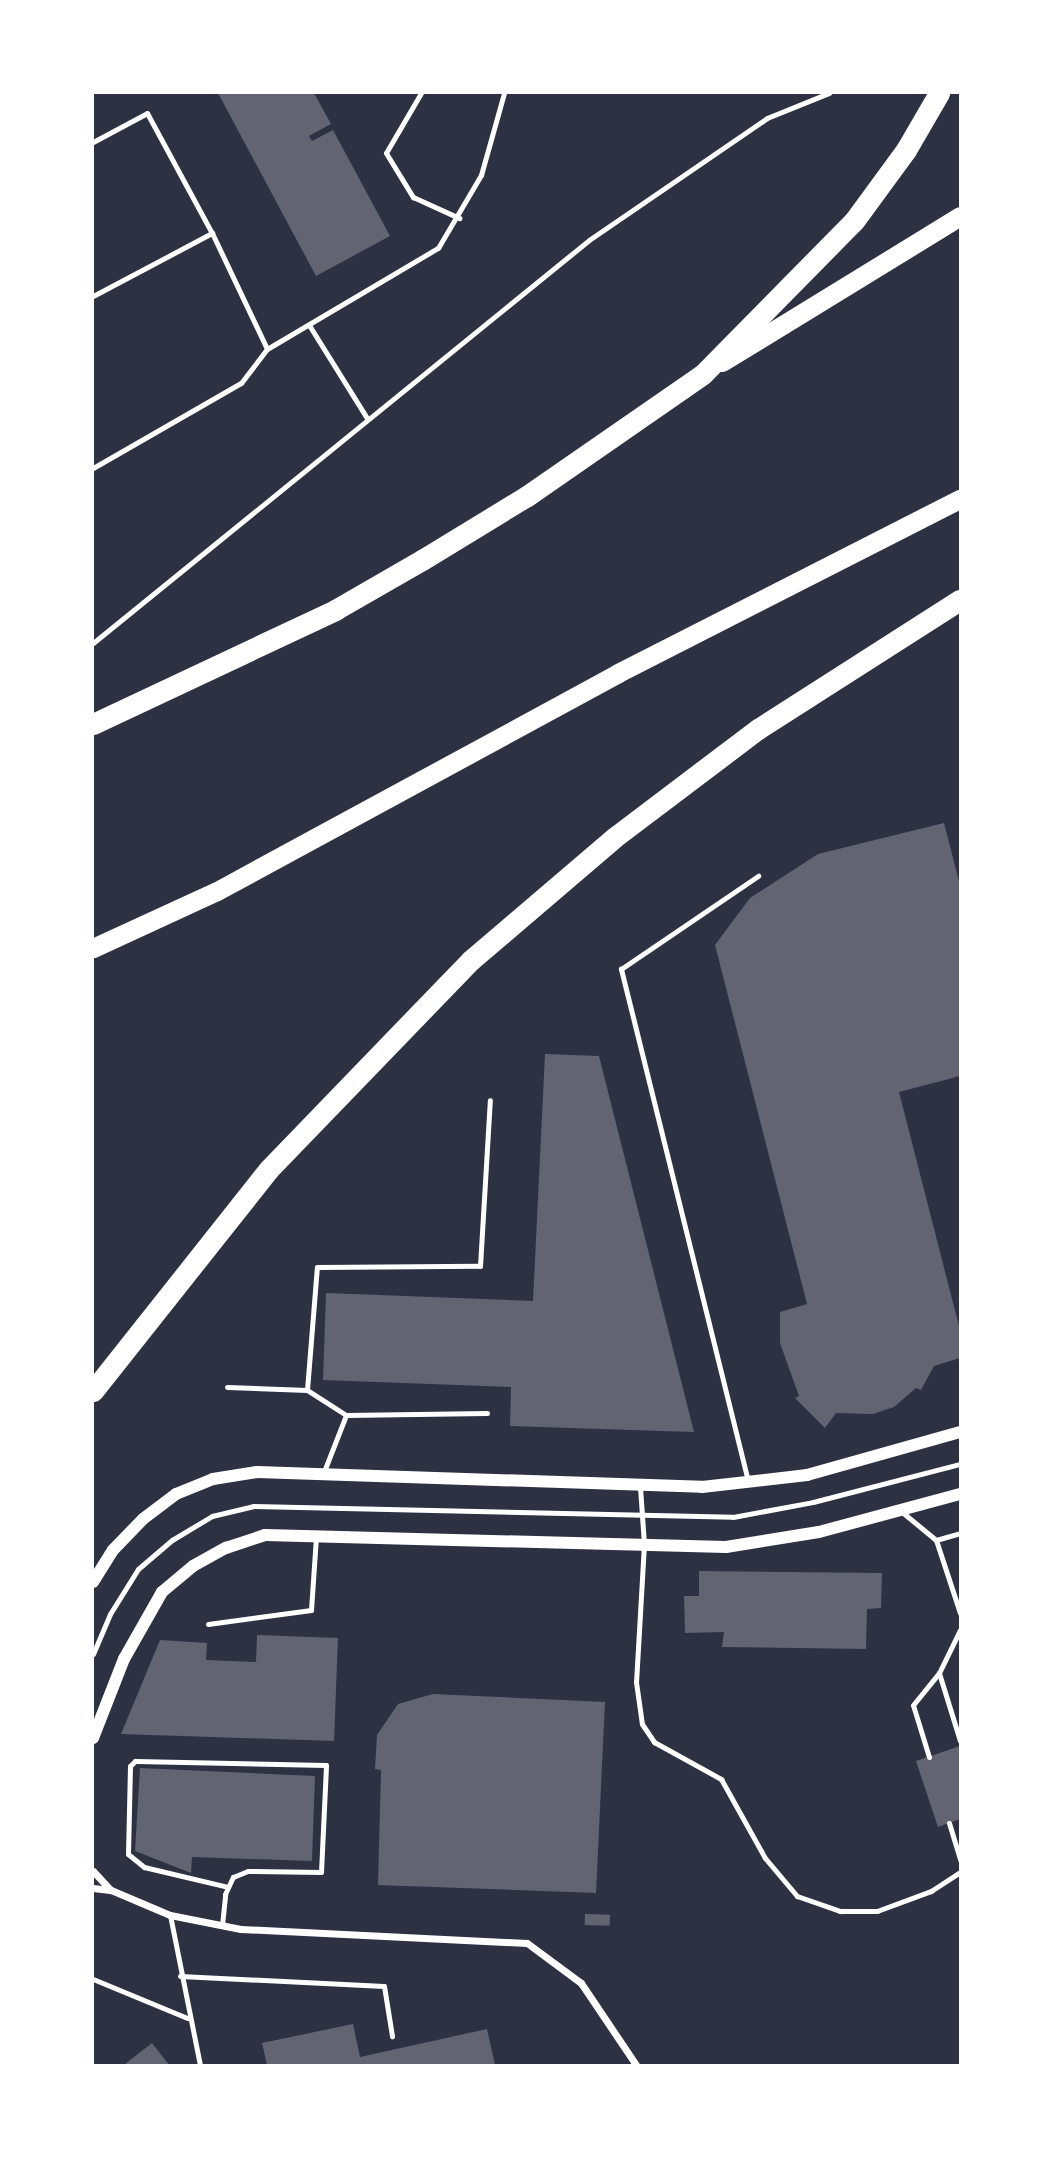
<!DOCTYPE html>
<style>
body{margin:0}
#map{position:relative;width:1053px;height:2158px;overflow:hidden;background:#2d3142;font-family:"DM Sans",sans-serif}
div>[style]{position:absolute}
.building>*{inset:0;background:#626471;transform-origin:0 0}
.service>*{height:5px;margin:-2.5px;padding:0 2.5px;transform-origin:2.5px;border-radius:2.5px;background:#fff}
.minor>*{height:7px;margin:-3.5px;padding:0 3.5px;transform-origin:3.5px;border-radius:3.5px;background:#fff}
.tertiary>*{height:12px;margin:-6px;padding:0 6px;transform-origin:6px;border-radius:6px;background:#fff}
.trunk>*{height:19px;margin:-9.5px;padding:0 9.5px;transform-origin:9.5px;border-radius:9.5px;background:#fff}
.motorway>*{height:21px;margin:-10.5px;padding:0 10.5px;transform-origin:10.5px;border-radius:10.5px;background:#fff}
span{translate:-50% -50%;white-space:nowrap;text-align:center;line-height:1.15;-webkit-text-stroke:7px #fff;paint-order:stroke}
.frame{position:absolute;inset:0;border:94px solid #fff;pointer-events:none}
</style>
<div id="map">
<div class="building">
<i style="clip-path:polygon(218px 93px,314px 93px,331px 124px,309px 136px,312px 141px,333px 130px,390px 236px,316px 276px)"></i>
<i style="clip-path:polygon(944px 823px,960px 885px,960px 1076px,899px 1092px,960px 1330px,960px 1358px,934px 1366px,921px 1390px,916px 1388px,894px 1407px,873px 1414px,836px 1413px,825px 1428px,795px 1398px,799px 1396px,780px 1343px,780px 1312px,807px 1304px,715px 945px,750px 898px,818px 854px)"></i>
<i style="clip-path:polygon(545px 1054px,599px 1056px,694px 1432px,510px 1426px,511px 1387px,323px 1380px,326px 1293px,533px 1301px)"></i>
<i style="clip-path:polygon(699px 1571px,882px 1573px,881px 1608px,867px 1609px,866px 1649px,722px 1647px,724px 1632px,685px 1633px,684px 1596px,699px 1596px)"></i>
<i style="clip-path:polygon(257px 1635px,338px 1638px,334px 1741px,121px 1734px,160px 1640px,207px 1643px,206px 1660px,256px 1662px)"></i>
<i style="clip-path:polygon(433px 1694px,605px 1702px,596px 1893px,378px 1885px,381px 1770px,375px 1769px,377px 1735px,398px 1704px)"></i>
<i style="clip-path:polygon(960px 1746px,960px 1819px,938px 1827px,916px 1761px)"></i>
<i style="clip-path:polygon(140px 1768px,315px 1776px,312px 1861px,192px 1857px,191px 1873px,135px 1851px)"></i>
<i style="left:585px;top:1914px;width:25px;height:11px;rotate:2deg"></i>
<i style="clip-path:polygon(353px 2024px,360px 2057px,487px 2029px,495px 2065px,267px 2065px,262px 2043px)"></i>
<i style="clip-path:polygon(152px 2043px,169px 2065px,124px 2065px,134px 2057px)"></i>
</div>
<div class="service">
<i style="left:421px;top:93px;width:69px;rotate:120.3deg"></i>
<i style="left:386px;top:153px;width:52px;rotate:58.5deg"></i>
<i style="left:413px;top:197px;width:51px;rotate:24.5deg"></i>
<i style="left:93px;top:142px;width:61px;rotate:-28.2deg"></i>
<i style="left:147px;top:113px;width:136px;rotate:61.6deg"></i>
<i style="left:212px;top:233px;width:128px;rotate:64.6deg"></i>
<i style="left:267px;top:349px;width:199px;rotate:-30.6deg"></i>
<i style="left:438px;top:248px;width:85px;rotate:-59.5deg"></i>
<i style="left:481px;top:175px;width:85px;rotate:-74.3deg"></i>
<i style="left:93px;top:296px;width:135px;rotate:-27.9deg"></i>
<i style="left:309px;top:325px;width:110px;rotate:58.1deg"></i>
<i style="left:93px;top:468px;width:171px;rotate:-29.9deg"></i>
<i style="left:241px;top:383px;width:43px;rotate:-52.6deg"></i>
<i style="left:93px;top:643px;width:639px;rotate:-39.09deg"></i>
<i style="left:589px;top:240px;width:216px;rotate:-34.4deg"></i>
<i style="left:767px;top:118px;width:67px;rotate:-22deg"></i>
<i style="left:227px;top:1387px;width:80px;rotate:2.1deg"></i>
<i style="left:346px;top:1415px;width:141px;rotate:-0.8deg"></i>
<i style="left:323px;top:1474px;width:63px;rotate:-68.7deg"></i>
<i style="left:346px;top:1415px;width:46px;rotate:-147.3deg"></i>
<i style="left:307px;top:1390px;width:123px;rotate:-85.4deg"></i>
<i style="left:317px;top:1267px;width:163px;rotate:-0.4deg"></i>
<i style="left:480px;top:1266px;width:166px;rotate:-86.6deg"></i>
<i style="left:748px;top:1481px;width:528px;rotate:-103.93deg"></i>
<i style="left:621px;top:969px;width:166px;rotate:-34.2deg"></i>
<i style="left:640px;top:1487px;width:57px;rotate:86deg"></i>
<i style="left:644px;top:1544px;width:138px;rotate:93.3deg"></i>
<i style="left:636px;top:1682px;width:42px;rotate:81.9deg"></i>
<i style="left:642px;top:1724px;width:22px;rotate:56deg"></i>
<i style="left:654px;top:1742px;width:77px;rotate:28.9deg"></i>
<i style="left:721px;top:1779px;width:90px;rotate:60.9deg"></i>
<i style="left:765px;top:1858px;width:50px;rotate:49.9deg"></i>
<i style="left:797px;top:1896px;width:46px;rotate:19.2deg"></i>
<i style="left:840px;top:1911px;width:37px"></i>
<i style="left:877px;top:1911px;width:58px;rotate:-20.3deg"></i>
<i style="left:931px;top:1891px;width:35px;rotate:-33deg"></i>
<i style="left:902px;top:1512px;width:44px;rotate:39.5deg"></i>
<i style="left:936px;top:1540px;width:77px;rotate:71.8deg"></i>
<i style="left:936px;top:1540px;width:25px;rotate:-16deg"></i>
<i style="left:208px;top:1624px;width:104px;rotate:-7.7deg"></i>
<i style="left:311px;top:1610px;width:73px;rotate:-86.1deg"></i>
<i style="left:93px;top:1654px;width:43px;rotate:-67deg"></i>
<i style="left:110px;top:1614px;width:53px;rotate:-58.1deg"></i>
<i style="left:138px;top:1569px;width:45px;rotate:-40.5deg"></i>
<i style="left:172px;top:1540px;width:47px;rotate:-31deg"></i>
<i style="left:212px;top:1516px;width:43px;rotate:-13.4deg"></i>
<i style="left:254px;top:1506px;width:479px;rotate:1.3deg"></i>
<i style="left:733px;top:1517px;width:81px;rotate:-10.6deg"></i>
<i style="left:813px;top:1502px;width:152px;rotate:-14.5deg"></i>
<i style="left:939px;top:1673px;width:71px;rotate:72.8deg"></i>
<i style="left:929px;top:1757px;width:54px;rotate:-107.1deg"></i>
<i style="left:913px;top:1705px;width:41px;rotate:-50.9deg"></i>
<i style="left:939px;top:1673px;width:48px;rotate:-64deg"></i>
<i style="left:949px;top:1823px;width:39px;rotate:73deg"></i>
<i style="left:170px;top:1915px;width:153px;rotate:78.7deg"></i>
<i style="left:222px;top:1925px;width:31px;rotate:-84deg"></i>
<i style="left:225px;top:1894px;width:19px;rotate:-65deg"></i>
<i style="left:233px;top:1877px;width:16px;rotate:-22deg"></i>
<i style="left:248px;top:1871px;width:73px;rotate:0.8deg"></i>
<i style="left:321px;top:1872px;width:107px;rotate:-87.3deg"></i>
<i style="left:326px;top:1765px;width:191px;rotate:-178.8deg"></i>
<i style="left:135px;top:1761px;width:7px;rotate:135deg"></i>
<i style="left:130px;top:1766px;width:88px;rotate:91.3deg"></i>
<i style="left:128px;top:1854px;width:21px;rotate:39deg"></i>
<i style="left:144px;top:1867px;width:86px;rotate:13.4deg"></i>
<i style="left:180px;top:1976px;width:204px;rotate:2.8deg"></i>
<i style="left:384px;top:1986px;width:51px;rotate:80.9deg"></i>
<i style="left:93px;top:1979px;width:102px;rotate:22.5deg"></i>
</div>
<div class="minor">
<i style="left:93px;top:1871px;width:26px;rotate:47deg"></i>
<i style="left:111px;top:1890px;width:64px;rotate:23deg"></i>
<i style="left:170px;top:1915px;width:72px;rotate:11.2deg"></i>
<i style="left:241px;top:1929px;width:286px;rotate:2.8deg"></i>
<i style="left:527px;top:1943px;width:67px;rotate:36.5deg"></i>
<i style="left:581px;top:1983px;width:99px;rotate:56.1deg"></i>
<i style="left:93px;top:1888px;width:17px;rotate:7deg"></i>
</div>
<div class="tertiary">
<i style="left:93px;top:1582px;width:38px;rotate:-58deg"></i>
<i style="left:113px;top:1550px;width:43px;rotate:-45.9deg"></i>
<i style="left:143px;top:1519px;width:41px;rotate:-37.1deg"></i>
<i style="left:176px;top:1494px;width:40px;rotate:-22deg"></i>
<i style="left:213px;top:1479px;width:45px;rotate:-9deg"></i>
<i style="left:257px;top:1472px;width:445px;rotate:1.9deg"></i>
<i style="left:702px;top:1487px;width:106px;rotate:-6.5deg"></i>
<i style="left:807px;top:1475px;width:159px;rotate:-15.7deg"></i>
<i style="left:93px;top:1738px;width:85px;rotate:-68.6deg"></i>
<i style="left:124px;top:1659px;width:77px;rotate:-60.4deg"></i>
<i style="left:162px;top:1592px;width:40px;rotate:-40deg"></i>
<i style="left:193px;top:1566px;width:38px;rotate:-29deg"></i>
<i style="left:226px;top:1548px;width:41px;rotate:-18.4deg"></i>
<i style="left:265px;top:1535px;width:461px;rotate:1.5deg"></i>
<i style="left:726px;top:1547px;width:94px;rotate:-9.2deg"></i>
<i style="left:819px;top:1532px;width:146px;rotate:-15.1deg"></i>
</div>
<div class="trunk">
<i style="left:722px;top:362px;width:279px;rotate:-31.5deg"></i>
<i style="left:93px;top:948px;width:136px;rotate:-24.7deg"></i>
<i style="left:217px;top:891px;width:456px;rotate:-28.5deg"></i>
<i style="left:618px;top:673px;width:384px;rotate:-27deg"></i>
</div>
<div class="motorway">
<i style="left:93px;top:724px;width:268px;rotate:-25.2deg"></i>
<i style="left:335px;top:610px;width:100px;rotate:-29.9deg"></i>
<i style="left:422px;top:560px;width:123px;rotate:-31.4deg"></i>
<i style="left:527px;top:496px;width:214px;rotate:-34.7deg"></i>
<i style="left:703px;top:374px;width:215px;rotate:-45.4deg"></i>
<i style="left:854px;top:221px;width:88px;rotate:-53.8deg"></i>
<i style="left:906px;top:150px;width:66px;rotate:-59.9deg"></i>
<i style="left:93px;top:1391px;width:283px;rotate:-51.6deg"></i>
<i style="left:269px;top:1169px;width:291px;rotate:-46deg"></i>
<i style="left:471px;top:960px;width:189px;rotate:-40.5deg"></i>
<i style="left:615px;top:837px;width:179px;rotate:-37.1deg"></i>
<i style="left:758px;top:729px;width:240px;rotate:-32.6deg"></i>
</div>
<div class="frame"></div>
</div>
